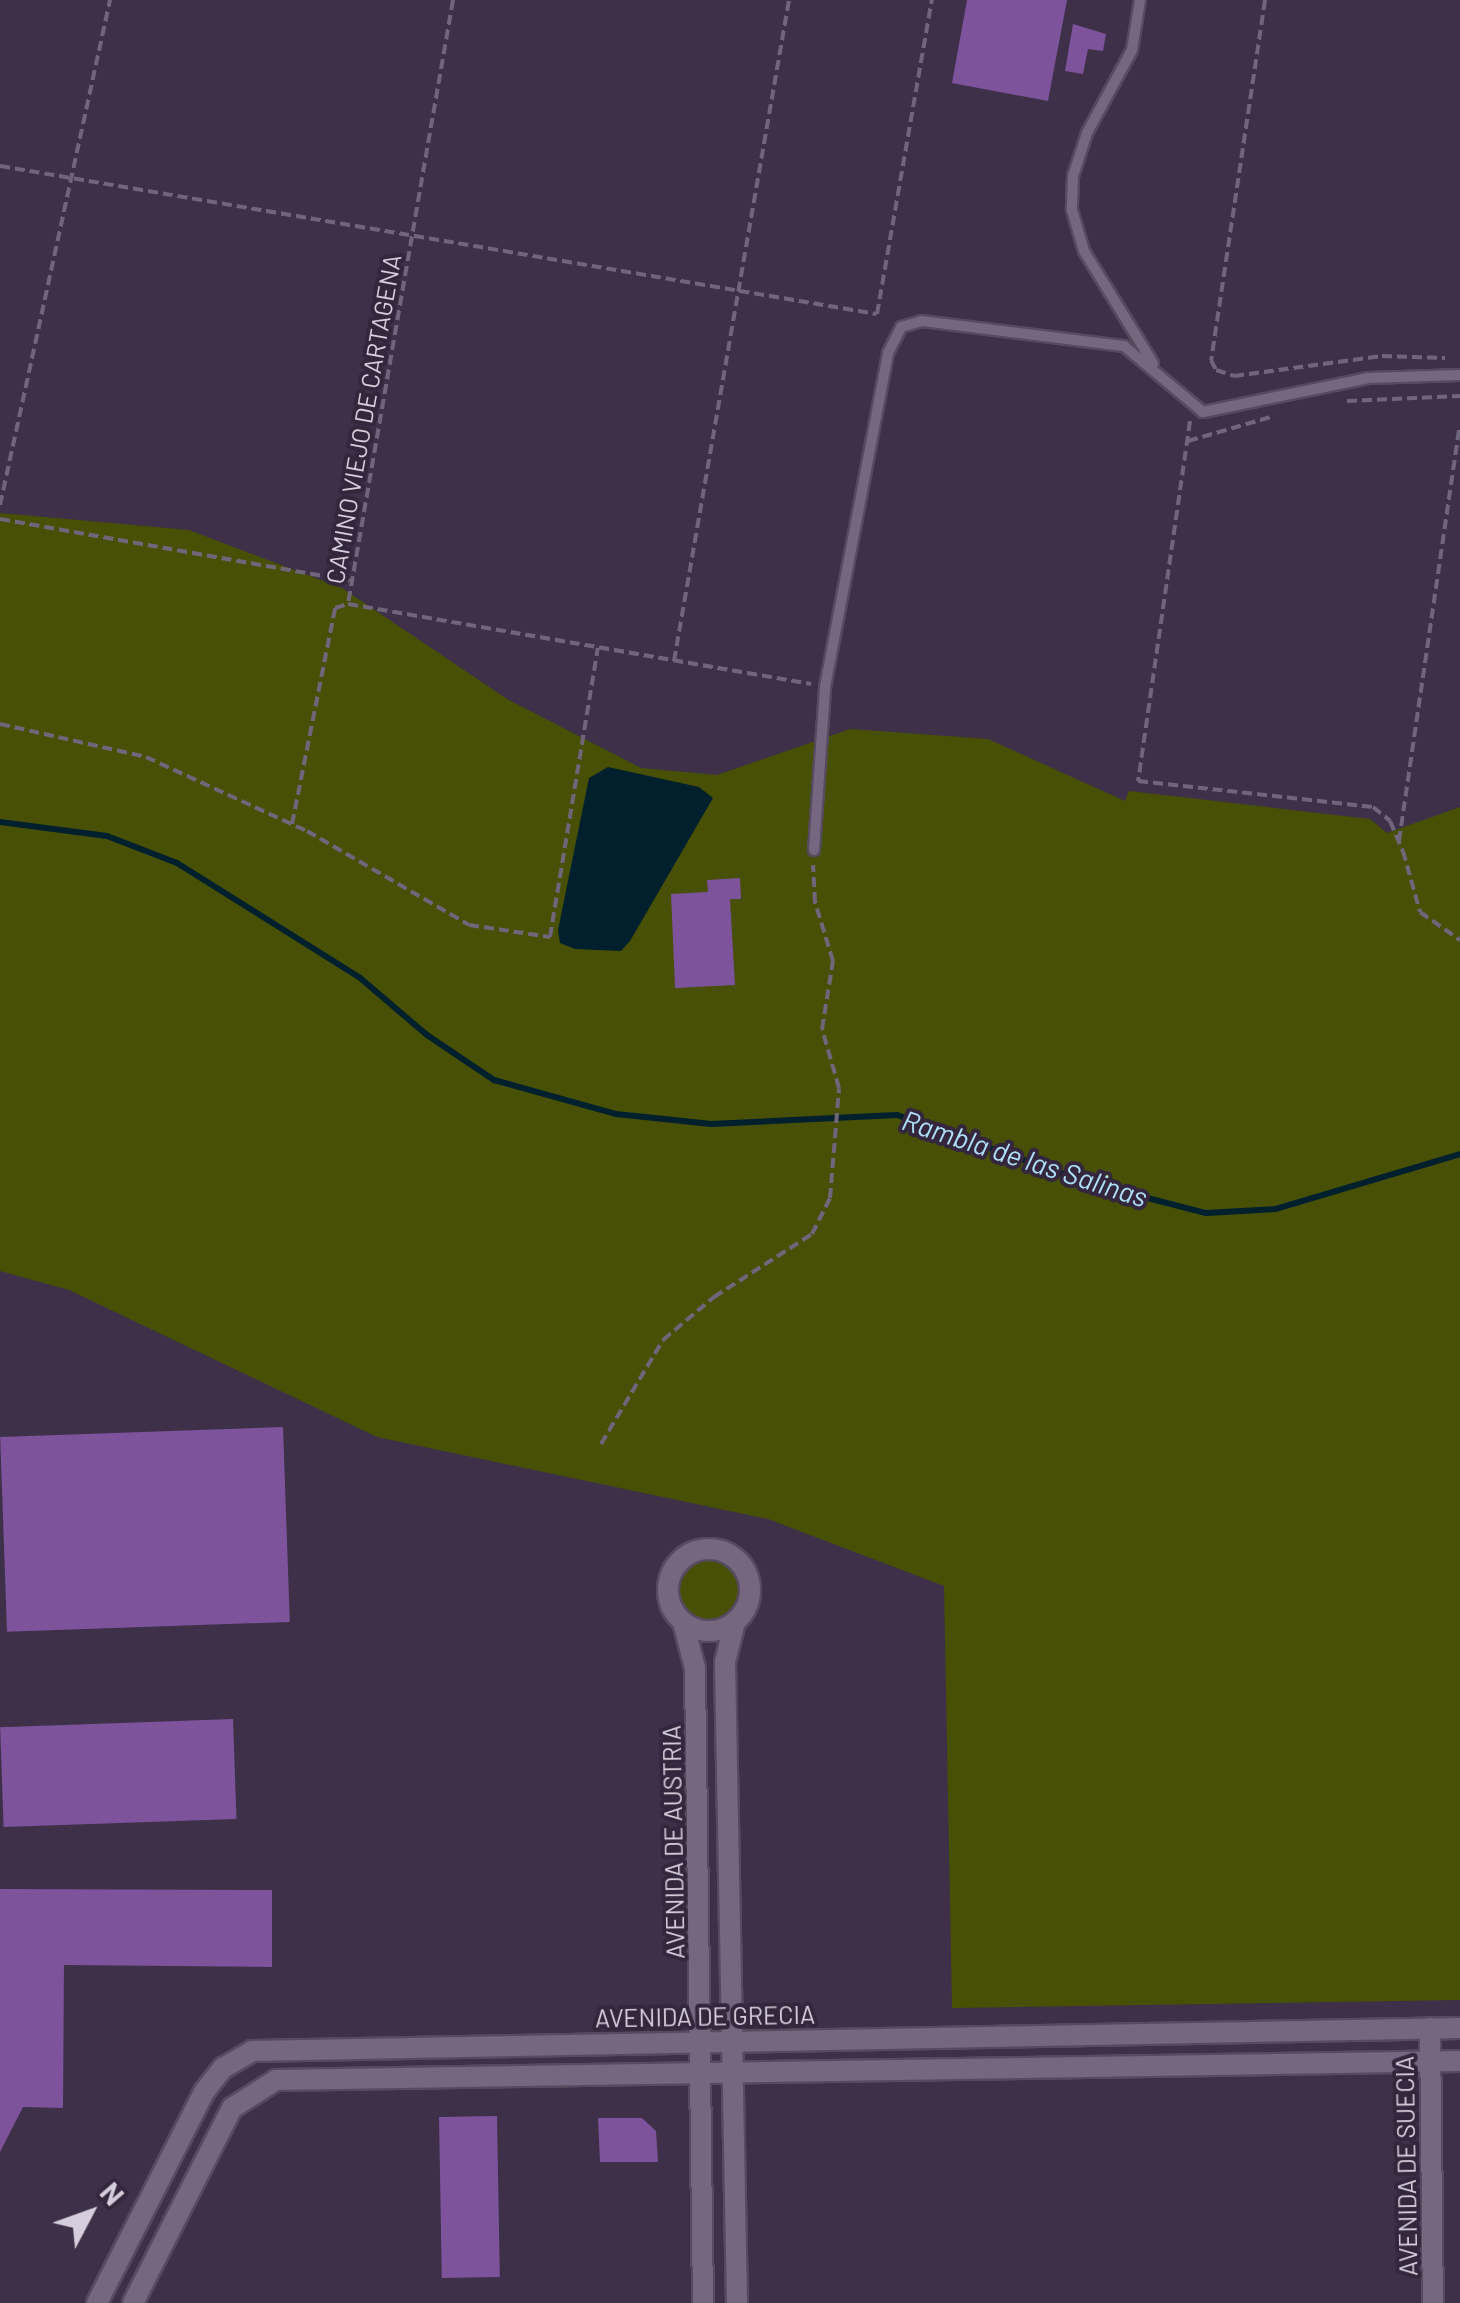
<!DOCTYPE html>
<style>
body{margin:0}
#map{position:relative;width:1460px;height:2303px;overflow:hidden;background:#3d3048;font-family:Barlow,sans-serif}
div>[style]{position:absolute}
.green>*{inset:0;background:#475005}
.round{border-radius:50%}
.water>*{inset:0;background:#00202e}
.stream>*{height:6px;margin:-3px;padding:0 3px;transform-origin:3px;border-radius:3px;background:#00202e}
.building>*{inset:0;background:#7d539c;transform-origin:0 0}
.path>*{height:4px;margin-top:-2px;transform-origin:0;background:repeating-linear-gradient(90deg,#70657a 0 10px,transparent 0 15px)}
.roads{filter:drop-shadow(2px 0 #564b5e) drop-shadow(-2px 0 #564b5e) drop-shadow(0 2px #564b5e) drop-shadow(0 -2px #564b5e)}
.service>*{height:10px;margin:-5px;padding:0 5px;transform-origin:5px;border-radius:5px;background:#766781}
.minor>*{height:20px;margin:-10px;padding:0 10px;transform-origin:10px;border-radius:10px;background:#766781}
.minor>.ring{margin:-10px;padding:0;box-sizing:content-box;background:none;border:20px solid #766781;border-radius:50%}
span{translate:-50% -50%;white-space:nowrap;text-align:center;line-height:1.15;-webkit-text-stroke:8px #33263d;paint-order:stroke}
.street-label{font-size:25px;color:#d6cedc}
.water-label{font-size:28px;color:#aedff6;font-style:italic}
.north{position:absolute;left:40px;top:2163px;width:100px;height:100px;-webkit-text-stroke:8px #33263d;paint-order:stroke;rotate:49deg;font-size:28px;font-weight:700;line-height:40px;text-align:center;color:#d6cedc}
.north::after{content:'';display:block;margin:auto;width:35px;height:45px;background:#d6cedc;clip-path:polygon(50% 0,100% 100%,50% 72%,0 100%)}
</style>
<div id="map">
<div class="green">
<i style="clip-path:polygon(0 513px,189px 530px,342px 588px,507px 699px,641px 768px,717px 775px,850px 729px,988px 739px,1125px 801px,1129px 791px,1370px 819px,1387px 833px,1460px 807px,1460px 2000px,952px 2008px,944px 1586px,768px 1519px,377px 1437px,69px 1290px,0 1271px)"></i>
<i class="round" style="left:676px;top:1556px;width:66px;height:66px"></i>
</div>
<div class="water">
<i style="clip-path:polygon(608px 767px,699px 787px,713px 798px,630px 941px,621px 951px,575px 949px,560px 943px,558px 930px,589px 778px)"></i>
</div>
<div class="stream">
<i style="left:0;top:822px;width:108px;rotate:7.5deg"></i>
<i style="left:107px;top:836px;width:75px;rotate:21.1deg"></i>
<i style="left:177px;top:863px;width:215px;rotate:32.1deg"></i>
<i style="left:359px;top:977px;width:89px;rotate:40.5deg"></i>
<i style="left:427px;top:1035px;width:81px;rotate:33.9deg"></i>
<i style="left:494px;top:1080px;width:127px;rotate:15.6deg"></i>
<i style="left:616px;top:1114px;width:96px;rotate:6deg"></i>
<i style="left:711px;top:1124px;width:186px;rotate:-2.8deg"></i>
<i style="left:897px;top:1115px;width:204px;rotate:19.5deg"></i>
<i style="left:1089px;top:1183px;width:121px;rotate:14.4deg"></i>
<i style="left:1206px;top:1213px;width:70px;rotate:-3.3deg"></i>
<i style="left:1276px;top:1209px;width:192px;rotate:-16.6deg"></i>
</div>
<div class="building">
<i style="clip-path:polygon(967px 0,1067px 0,1048px 101px,952px 83px)"></i>
<i style="clip-path:polygon(1073px 24px,1106px 34px,1103px 51px,1088px 49px,1083px 74px,1065px 71px)"></i>
<i style="clip-path:polygon(740px 878px,741px 899px,730px 899px,735px 985px,675px 988px,671px 894px,708px 892px,707px 880px)"></i>
<i style="left:283px;top:1427px;width:195px;height:283px;rotate:88deg"></i>
<i style="left:233px;top:1719px;width:100px;height:233px;rotate:88deg"></i>
<i style="clip-path:polygon(0 1889px,272px 1890px,272px 1967px,64px 1965px,63px 2108px,23px 2107px,0 2152px)"></i>
<i style="left:497px;top:2116px;width:161px;height:58px;rotate:89deg"></i>
<i style="clip-path:polygon(598px 2118px,642px 2118px,656px 2131px,658px 2162px,600px 2162px)"></i>
</div>
<div class="path">
<i style="left:453px;top:0;width:613px;rotate:99.86deg"></i>
<i style="left:348px;top:604px;width:470px;rotate:9.8deg"></i>
<i style="left:1265px;top:0;width:364px;rotate:98.5deg"></i>
<i style="left:1211px;top:360px;width:11px;rotate:63deg"></i>
<i style="left:1216px;top:370px;width:19px;rotate:18deg"></i>
<i style="left:1234px;top:376px;width:149px;rotate:-7.7deg"></i>
<i style="left:1382px;top:356px;width:63px;rotate:1.8deg"></i>
<i style="left:0;top:166px;width:889px;rotate:9.58deg"></i>
<i style="left:877px;top:314px;width:319px;rotate:-80.1deg"></i>
<i style="left:1347px;top:401px;width:113px;rotate:-2.5deg"></i>
<i style="left:1190px;top:421px;width:364px;rotate:98.2deg"></i>
<i style="left:1138px;top:781px;width:236px;rotate:6.3deg"></i>
<i style="left:1373px;top:807px;width:22px;rotate:39deg"></i>
<i style="left:1390px;top:821px;width:33px;rotate:67deg"></i>
<i style="left:1403px;top:851px;width:63px;rotate:74.4deg"></i>
<i style="left:1420px;top:912px;width:49px;rotate:35deg"></i>
<i style="left:1188px;top:441px;width:90px;rotate:-16.2deg"></i>
<i style="left:0;top:505px;width:517px;rotate:-77.71deg"></i>
<i style="left:0;top:519px;width:357px;rotate:10deg"></i>
<i style="left:674px;top:661px;width:671px;rotate:-80.13deg"></i>
<i style="left:0;top:724px;width:150px;rotate:12.7deg"></i>
<i style="left:146px;top:757px;width:177px;rotate:24.7deg"></i>
<i style="left:307px;top:831px;width:187px;rotate:30.1deg"></i>
<i style="left:469px;top:925px;width:82px;rotate:8.4deg"></i>
<i style="left:550px;top:937px;width:293px;rotate:-80.6deg"></i>
<i style="left:292px;top:824px;width:220px;rotate:-78.7deg"></i>
<i style="left:335px;top:608px;width:14px;rotate:-17deg"></i>
<i style="left:1399px;top:841px;width:420px;rotate:-81.7deg"></i>
<i style="left:601px;top:1444px;width:121px;rotate:-59.2deg"></i>
<i style="left:663px;top:1340px;width:67px;rotate:-40.1deg"></i>
<i style="left:714px;top:1297px;width:117px;rotate:-32.7deg"></i>
<i style="left:812px;top:1234px;width:40px;rotate:-63.4deg"></i>
<i style="left:830px;top:1198px;width:110px;rotate:-85.3deg"></i>
<i style="left:839px;top:1088px;width:61px;rotate:-106.1deg"></i>
<i style="left:822px;top:1029px;width:69px;rotate:-80.8deg"></i>
<i style="left:833px;top:961px;width:62px;rotate:-107deg"></i>
<i style="left:815px;top:902px;width:37px;rotate:-93deg"></i>
</div>
<div class="roads">
<div class="service">
<i style="left:1140px;top:0;width:51px;rotate:99.1deg"></i>
<i style="left:1132px;top:50px;width:94px;rotate:118.5deg"></i>
<i style="left:1087px;top:133px;width:45px;rotate:108deg"></i>
<i style="left:1073px;top:176px;width:34px;rotate:92deg"></i>
<i style="left:1072px;top:210px;width:43px;rotate:73.7deg"></i>
<i style="left:1084px;top:251px;width:132px;rotate:58.4deg"></i>
<i style="left:814px;top:850px;width:163px;rotate:-86.1deg"></i>
<i style="left:825px;top:687px;width:340px;rotate:-79.3deg"></i>
<i style="left:888px;top:353px;width:29px;rotate:-63deg"></i>
<i style="left:901px;top:327px;width:22px;rotate:-16deg"></i>
<i style="left:922px;top:321px;width:204px;rotate:7.1deg"></i>
<i style="left:1124px;top:346px;width:103px;rotate:39.9deg"></i>
<i style="left:1203px;top:412px;width:169px;rotate:-11.6deg"></i>
<i style="left:1369px;top:378px;width:91px;rotate:-1.9deg"></i>
</div>
<div class="minor">
<i class="ring" style="left:668px;top:1549px;width:62px;height:62px"></i>
<i style="left:683px;top:1622px;width:48px;rotate:75.4deg"></i>
<i style="left:695px;top:1668px;width:635px;rotate:89.28deg"></i>
<i style="left:735px;top:1622px;width:41px;rotate:104deg"></i>
<i style="left:725px;top:1662px;width:641px;rotate:88.93deg"></i>
<i style="left:1430px;top:2028px;width:275px;rotate:89.4deg"></i>
<i style="left:97px;top:2303px;width:237px;rotate:-63.1deg"></i>
<i style="left:204px;top:2092px;width:31px;rotate:-52deg"></i>
<i style="left:223px;top:2068px;width:34px;rotate:-30deg"></i>
<i style="left:252px;top:2051px;width:1208px;rotate:-1.09deg"></i>
<i style="left:133px;top:2303px;width:219px;rotate:-63.1deg"></i>
<i style="left:232px;top:2108px;width:52px;rotate:-32.5deg"></i>
<i style="left:276px;top:2080px;width:1184px;rotate:-0.92deg"></i>
</div>
</div>
<div class="street-label">
<span style="left:363px;top:419px;rotate:-80deg">CAMINO VIEJO DE CARTAGENA</span>
<span style="left:673px;top:1842px;rotate:-91deg">AVENIDA DE AUSTRIA</span>
<span style="left:705px;top:2016px;rotate:-1deg">AVENIDA DE GRECIA</span>
<span style="left:1406px;top:2166px;rotate:-91deg">AVENIDA DE SUECIA</span>
</div>
<div class="water-label">
<span style="left:1025px;top:1158px;rotate:18deg">Rambla de las Salinas</span>
</div>
<div class="north">N</div>
</div>
